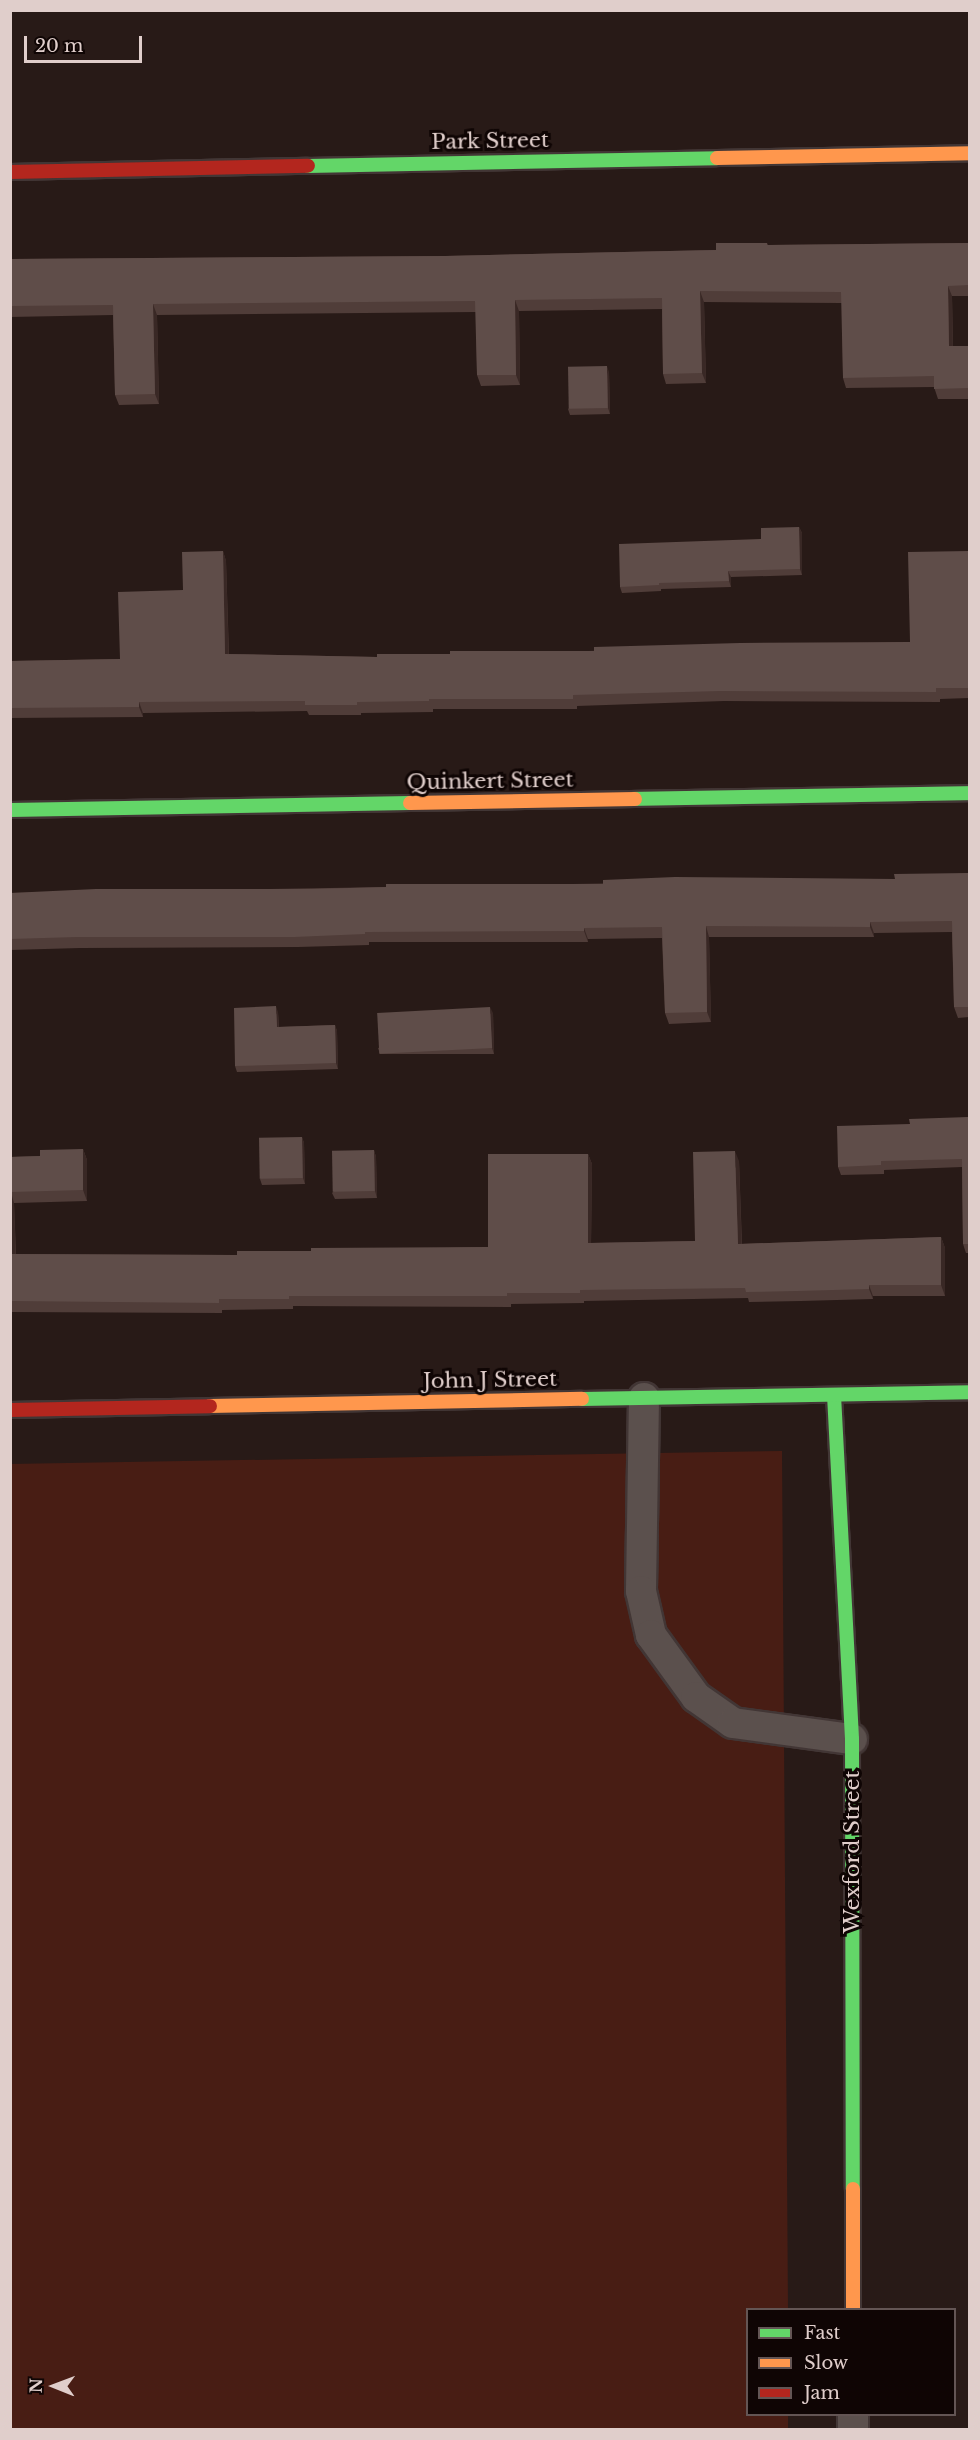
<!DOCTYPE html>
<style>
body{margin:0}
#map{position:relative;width:980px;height:2440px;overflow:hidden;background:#281a17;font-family:"Libre Baskerville",serif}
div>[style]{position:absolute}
.green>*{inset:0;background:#481d14}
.roads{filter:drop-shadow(2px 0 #423635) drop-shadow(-2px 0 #423635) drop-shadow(0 2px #423635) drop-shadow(0 -2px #423635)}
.street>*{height:30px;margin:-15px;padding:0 15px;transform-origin:15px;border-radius:15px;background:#5b504d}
.fast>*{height:14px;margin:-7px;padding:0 7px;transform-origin:7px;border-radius:7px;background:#63d668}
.slow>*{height:14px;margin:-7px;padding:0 7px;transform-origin:7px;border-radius:7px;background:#ff974d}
.jam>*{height:14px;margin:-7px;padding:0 7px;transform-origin:7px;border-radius:7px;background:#b3261e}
.wall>*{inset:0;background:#503d39}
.shaded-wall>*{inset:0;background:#392825}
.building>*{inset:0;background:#5f4d49;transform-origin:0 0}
span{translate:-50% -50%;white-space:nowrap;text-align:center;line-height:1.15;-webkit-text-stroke:6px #0f0504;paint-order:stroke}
.street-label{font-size:21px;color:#e0cecb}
.frame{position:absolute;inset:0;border:12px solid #e0cecb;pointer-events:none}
.legend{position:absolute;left:746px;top:2308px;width:210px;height:108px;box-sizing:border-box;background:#0f0504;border:2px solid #635554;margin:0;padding:8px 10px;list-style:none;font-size:18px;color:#e0cecb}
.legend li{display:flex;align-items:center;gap:12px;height:30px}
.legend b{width:30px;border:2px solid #635554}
.north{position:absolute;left:24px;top:2356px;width:60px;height:60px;-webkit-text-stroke:4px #0f0504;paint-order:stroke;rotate:271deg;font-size:16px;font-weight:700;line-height:24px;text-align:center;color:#e0cecb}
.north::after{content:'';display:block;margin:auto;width:21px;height:27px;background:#e0cecb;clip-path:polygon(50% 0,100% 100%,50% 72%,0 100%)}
.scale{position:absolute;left:24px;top:36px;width:118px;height:27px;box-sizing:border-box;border:3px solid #e0cecb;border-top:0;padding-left:8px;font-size:18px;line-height:21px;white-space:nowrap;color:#e0cecb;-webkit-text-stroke:4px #0f0504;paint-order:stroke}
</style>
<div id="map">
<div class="green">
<i style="clip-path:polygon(782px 1451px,788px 2309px,748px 2310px,748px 2414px,788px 2415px,788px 2429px,11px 2429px,10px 1464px)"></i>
</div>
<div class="roads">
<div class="street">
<i style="left:644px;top:1398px;width:193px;rotate:90.9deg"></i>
<i style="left:641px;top:1591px;width:45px;rotate:77.2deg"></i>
<i style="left:651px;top:1635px;width:77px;rotate:54deg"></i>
<i style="left:696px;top:1697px;width:45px;rotate:35.1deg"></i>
<i style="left:733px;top:1723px;width:120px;rotate:7.7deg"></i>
<i style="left:853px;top:2414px;width:16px;rotate:90deg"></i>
</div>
<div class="fast">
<i style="left:308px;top:166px;width:409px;rotate:-1.1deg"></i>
<i style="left:635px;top:799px;width:335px;rotate:-1deg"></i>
<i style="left:10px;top:810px;width:400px;rotate:-1deg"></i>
<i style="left:834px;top:1395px;width:344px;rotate:87deg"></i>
<i style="left:852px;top:1739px;width:450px;rotate:89.9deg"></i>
<i style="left:582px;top:1399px;width:388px;rotate:-1deg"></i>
</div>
<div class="slow">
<i style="left:717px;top:158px;width:253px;rotate:-1.1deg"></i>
<i style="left:410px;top:803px;width:225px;rotate:-1deg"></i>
<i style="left:210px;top:1406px;width:372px;rotate:-1.1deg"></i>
<i style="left:853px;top:2189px;width:121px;rotate:90deg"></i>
</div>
<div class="jam">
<i style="left:10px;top:172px;width:298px;rotate:-1.2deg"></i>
<i style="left:10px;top:1410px;width:200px;rotate:-1.1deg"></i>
</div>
</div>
<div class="wall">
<i style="clip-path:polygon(767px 243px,768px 245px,969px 243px,969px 296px,952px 296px,953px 346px,969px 346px,969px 399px,938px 399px,934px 387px,846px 388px,843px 378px,842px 303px,704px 302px,706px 383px,666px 384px,663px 374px,662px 309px,519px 311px,520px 385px,481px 386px,477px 375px,476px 312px,157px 315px,159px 404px,119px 405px,115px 395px,113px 315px,10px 317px,10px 259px,445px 256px,716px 250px)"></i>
<i style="clip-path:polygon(609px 372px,610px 414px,570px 415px,568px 409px)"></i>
<i style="clip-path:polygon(799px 527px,802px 533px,802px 575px,731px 577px,731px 587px,661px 589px,661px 591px,622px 593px,620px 587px,761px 539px)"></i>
<i style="clip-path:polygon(223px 551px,226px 561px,229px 654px,377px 657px,910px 642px,969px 551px,969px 698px,940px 699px,940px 702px,724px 701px,577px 706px,577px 709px,433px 709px,433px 712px,361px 713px,361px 715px,309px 715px,307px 711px,143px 713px,143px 717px,10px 718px,10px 661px,120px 659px,183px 590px)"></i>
<i style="clip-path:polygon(969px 873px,969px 1017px,958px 1018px,954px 1007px,952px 932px,874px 933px,874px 937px,709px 937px,711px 1022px,669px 1024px,665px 1013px,662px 938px,588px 939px,588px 942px,369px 942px,369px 945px,298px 947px,80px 948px,10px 950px,10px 893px,895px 879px)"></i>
<i style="clip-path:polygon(278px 1012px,279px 1027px,335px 1025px,337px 1031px,338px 1069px,237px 1072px,235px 1066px)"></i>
<i style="clip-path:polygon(493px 1013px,494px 1054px,380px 1054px,378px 1048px)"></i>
<i style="clip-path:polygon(969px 1117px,969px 1253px,966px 1253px,963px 1244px,962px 1167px,884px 1170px,884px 1174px,841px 1175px,838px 1167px,910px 1124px)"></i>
<i style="clip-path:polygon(302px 1137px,304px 1143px,305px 1184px,262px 1185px,260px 1179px)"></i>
<i style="clip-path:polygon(83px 1149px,87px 1160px,87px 1201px,14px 1203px,16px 1254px,237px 1255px,311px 1251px,488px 1247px,588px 1154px,592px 1164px,591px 1243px,695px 1241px,739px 1161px,742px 1244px,941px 1237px,945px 1248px,945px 1296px,873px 1296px,873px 1299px,801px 1301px,749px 1302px,748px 1298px,584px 1301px,584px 1303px,511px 1304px,511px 1307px,293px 1306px,293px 1309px,222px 1310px,222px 1313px,10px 1312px,10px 1157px,40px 1156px)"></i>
<i style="clip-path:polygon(374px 1150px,376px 1157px,377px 1198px,335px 1199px,332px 1193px)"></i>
</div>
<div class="shaded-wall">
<i style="clip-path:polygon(948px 286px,952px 296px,953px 357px,949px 346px)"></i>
<i style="clip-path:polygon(700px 291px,704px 302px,706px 383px,702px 373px)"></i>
<i style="clip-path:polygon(515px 300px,519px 311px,520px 385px,516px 375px)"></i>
<i style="clip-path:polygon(153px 304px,157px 315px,159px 404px,155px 394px)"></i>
<i style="clip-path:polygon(607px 366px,609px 372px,610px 414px,608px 408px)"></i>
<i style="clip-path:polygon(799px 527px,802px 533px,802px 575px,800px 569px)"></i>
<i style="clip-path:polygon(223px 551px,226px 561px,229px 664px,225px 654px)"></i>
<i style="clip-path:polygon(728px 571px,731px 577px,731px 587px,729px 581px)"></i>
<i style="clip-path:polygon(139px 702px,143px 713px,143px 717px,139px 707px)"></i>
<i style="clip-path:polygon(870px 922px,874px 933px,874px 937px,870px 927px)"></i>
<i style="clip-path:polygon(706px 926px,709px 937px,711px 1022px,707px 1012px)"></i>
<i style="clip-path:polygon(584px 928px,588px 939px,588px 942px,584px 931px)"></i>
<i style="clip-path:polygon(276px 1006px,278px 1012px,279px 1033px,277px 1027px)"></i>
<i style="clip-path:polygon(490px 1007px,493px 1013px,494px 1054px,492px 1048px)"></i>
<i style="clip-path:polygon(335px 1025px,337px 1031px,338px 1069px,336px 1063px)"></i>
<i style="clip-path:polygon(302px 1137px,304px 1143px,305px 1184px,303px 1178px)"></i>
<i style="clip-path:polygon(83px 1149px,87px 1160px,87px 1201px,83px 1190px)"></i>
<i style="clip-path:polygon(374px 1150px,376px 1157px,377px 1198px,375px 1191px)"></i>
<i style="clip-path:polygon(735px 1151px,739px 1161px,742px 1254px,738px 1244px)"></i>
<i style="clip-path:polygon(588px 1154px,592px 1164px,591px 1253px,588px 1243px)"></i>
<i style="clip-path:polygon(11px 1192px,14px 1203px,16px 1264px,12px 1254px)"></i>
<i style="clip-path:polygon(941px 1237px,945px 1248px,945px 1296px,941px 1285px)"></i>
<i style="clip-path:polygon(869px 1285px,873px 1296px,873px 1299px,869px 1289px)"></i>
</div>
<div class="building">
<i style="clip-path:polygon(716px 243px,767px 243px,767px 245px,969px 243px,969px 285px,948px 286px,949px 346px,969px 346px,969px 388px,934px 389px,934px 376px,843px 378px,841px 292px,700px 291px,702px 373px,663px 374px,662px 298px,515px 300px,516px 375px,477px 375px,475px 301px,153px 304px,155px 394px,115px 395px,113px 305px,10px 306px,10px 259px,445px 256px,716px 250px)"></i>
<i style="left:607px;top:366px;width:42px;height:39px;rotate:89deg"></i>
<i style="clip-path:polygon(799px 527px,800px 569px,728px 571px,729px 581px,659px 583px,659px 585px,620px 587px,619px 544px,761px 539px,761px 528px)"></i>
<i style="clip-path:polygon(223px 551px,225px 654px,377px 657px,377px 654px,450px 654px,450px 651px,594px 651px,594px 647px,740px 643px,910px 642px,908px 552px,969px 551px,969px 688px,936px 688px,936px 692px,720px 691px,573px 695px,573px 699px,429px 699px,429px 701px,357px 702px,357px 705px,305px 705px,305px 701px,139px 702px,139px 707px,10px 708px,10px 661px,120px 659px,118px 592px,183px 590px,182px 552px)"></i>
<i style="clip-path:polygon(969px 873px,969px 1007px,954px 1007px,952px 921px,870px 922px,870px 927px,706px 926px,707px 1012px,665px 1013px,662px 927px,584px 928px,584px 931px,365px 932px,365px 934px,294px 937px,77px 937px,10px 939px,10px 893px,96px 889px,313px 889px,386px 887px,386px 884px,603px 884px,603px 880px,675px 877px,895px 879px,894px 874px)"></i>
<i style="clip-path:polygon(276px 1006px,277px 1027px,335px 1025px,336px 1063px,235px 1066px,234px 1008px)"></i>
<i style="left:490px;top:1007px;width:41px;height:113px;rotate:87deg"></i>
<i style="clip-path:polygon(969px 1117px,969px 1244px,963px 1244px,962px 1159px,881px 1161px,881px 1165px,838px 1167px,837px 1126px,910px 1124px,909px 1119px)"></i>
<i style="left:302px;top:1137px;width:41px;height:43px;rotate:89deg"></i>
<i style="clip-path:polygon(83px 1149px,83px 1190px,11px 1192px,12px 1254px,237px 1255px,237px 1251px,311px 1251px,311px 1248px,488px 1247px,488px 1154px,588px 1154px,588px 1243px,695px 1241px,693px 1152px,735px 1151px,738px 1244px,941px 1237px,941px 1285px,869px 1285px,869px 1289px,797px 1291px,746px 1292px,745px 1288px,580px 1290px,580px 1293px,507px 1293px,507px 1296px,289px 1296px,289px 1299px,219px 1299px,219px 1303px,10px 1301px,10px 1157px,40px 1156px,40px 1150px)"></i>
<i style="left:374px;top:1150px;width:41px;height:42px;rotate:89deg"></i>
</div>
<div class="street-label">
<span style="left:490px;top:141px;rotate:-1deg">Park Street</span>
<span style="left:490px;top:781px;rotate:-1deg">Quinkert Street</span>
<span style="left:490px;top:1380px;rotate:-1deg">John J Street</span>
<span style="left:852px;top:1852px;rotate:-90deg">Wexford Street</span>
</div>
<div class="frame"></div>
<ul class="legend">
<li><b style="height:8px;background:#63d668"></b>Fast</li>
<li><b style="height:8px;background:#ff974d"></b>Slow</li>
<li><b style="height:8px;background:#b3261e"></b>Jam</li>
</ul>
<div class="north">N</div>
<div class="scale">20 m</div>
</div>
